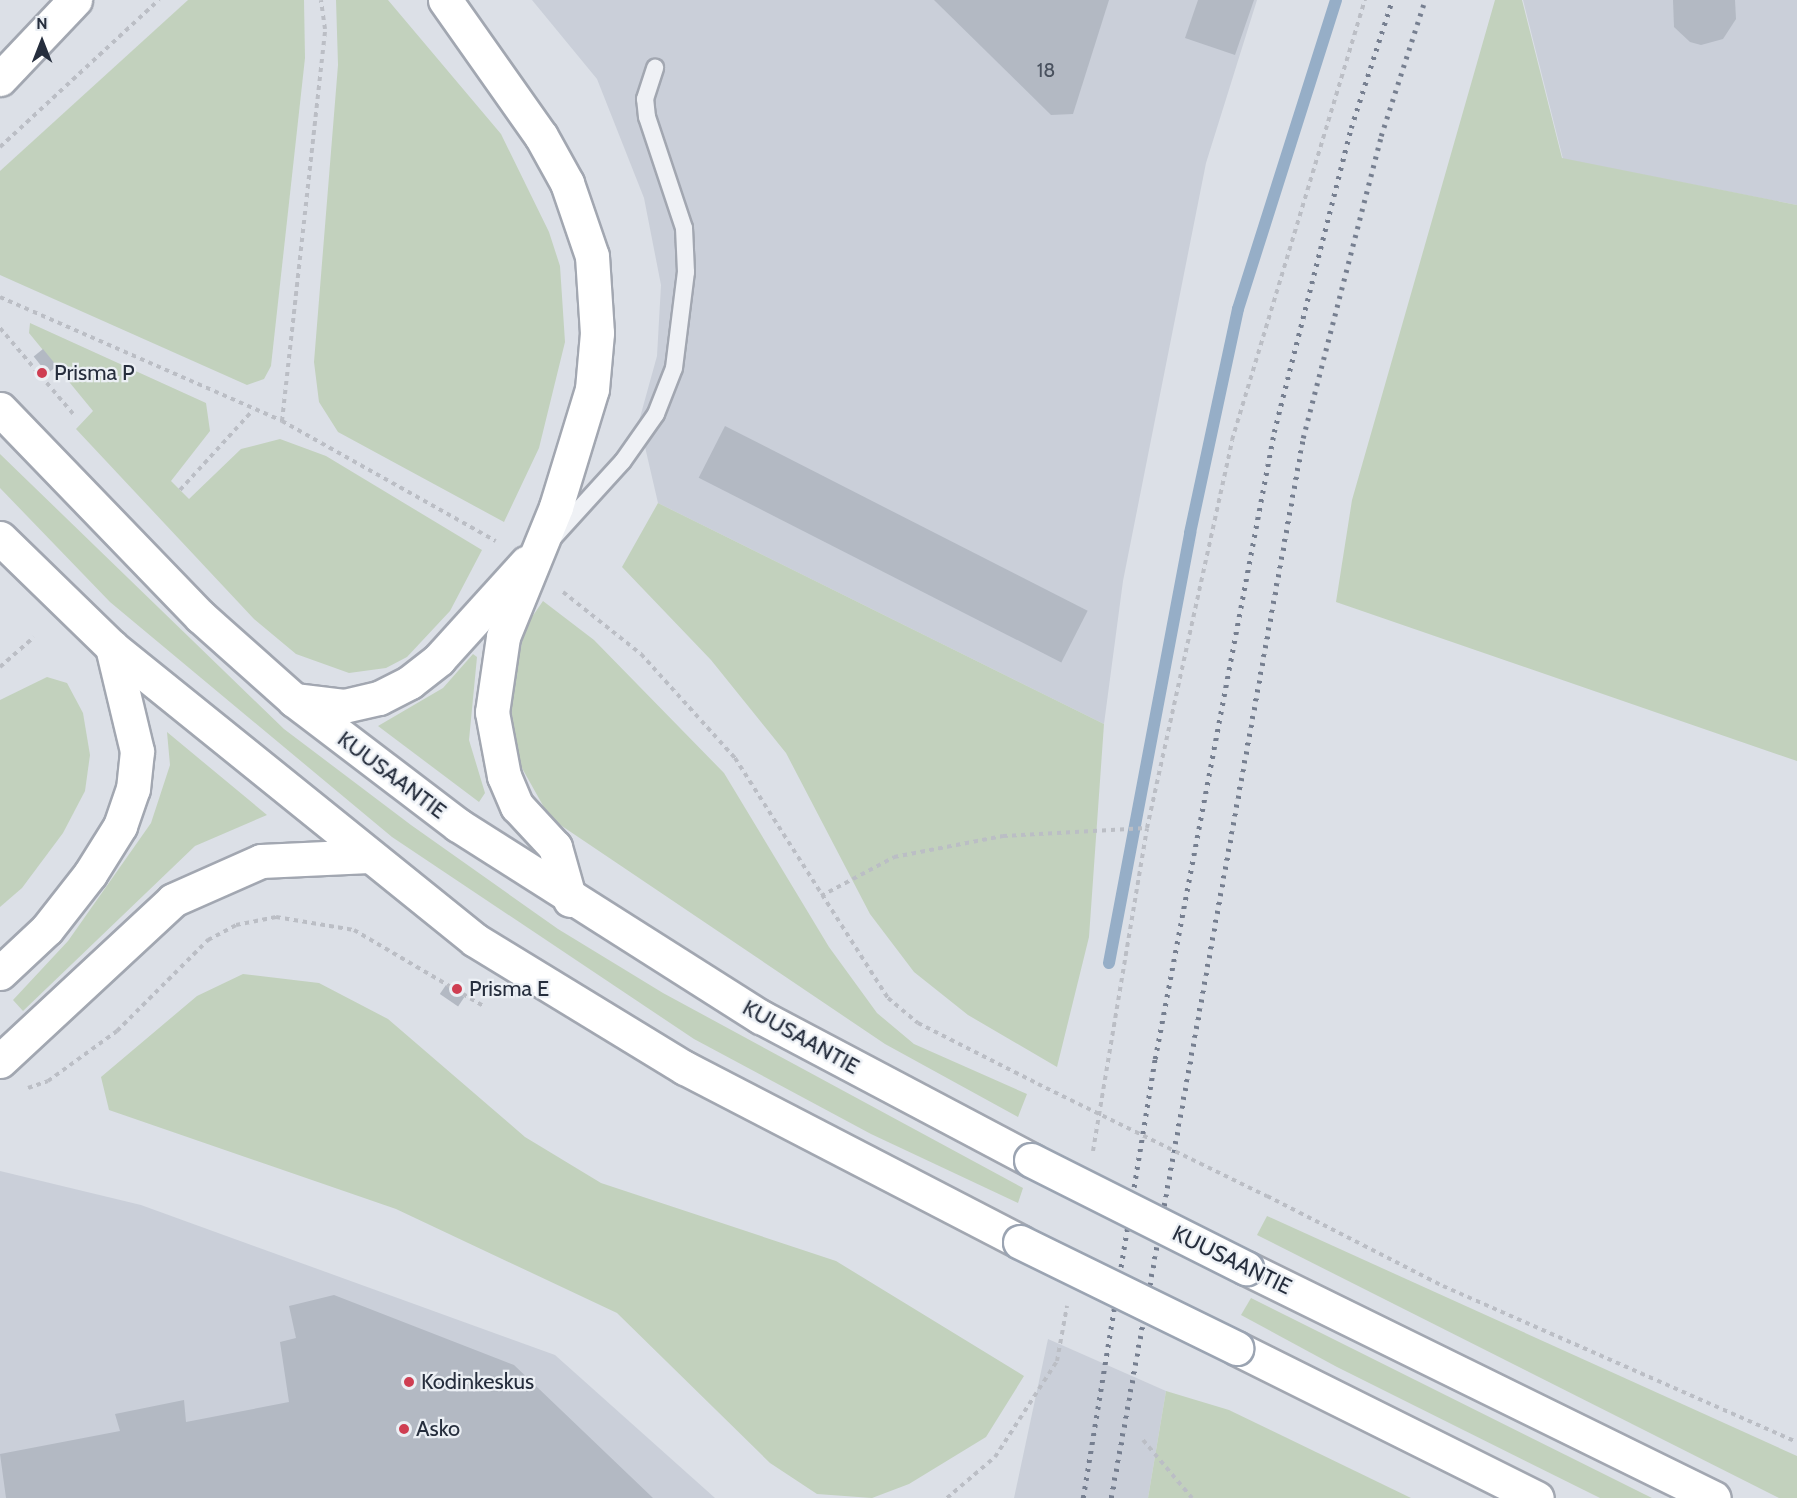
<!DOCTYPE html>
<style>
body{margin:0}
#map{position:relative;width:1797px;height:1498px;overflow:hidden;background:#dce0e7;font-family:Cabin,sans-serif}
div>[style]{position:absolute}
.built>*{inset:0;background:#cacfd9}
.green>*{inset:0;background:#c2d1bd}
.stream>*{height:12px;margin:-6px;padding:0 6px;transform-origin:6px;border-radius:6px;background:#96aec7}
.building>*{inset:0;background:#b3b9c3;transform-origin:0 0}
.path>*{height:4px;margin-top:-2px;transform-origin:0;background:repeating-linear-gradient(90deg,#bbbec5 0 4.5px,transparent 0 9px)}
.roads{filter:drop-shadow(2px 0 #a2a7b1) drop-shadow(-2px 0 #a2a7b1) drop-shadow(0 2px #a2a7b1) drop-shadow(0 -2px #a2a7b1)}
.lane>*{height:16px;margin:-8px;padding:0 8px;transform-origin:8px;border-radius:8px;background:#eff1f5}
.secondary>*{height:33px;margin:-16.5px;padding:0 16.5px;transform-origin:16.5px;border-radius:16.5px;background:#fff}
.primary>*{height:33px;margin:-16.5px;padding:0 16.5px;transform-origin:16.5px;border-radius:16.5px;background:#fff}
.rail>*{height:4.5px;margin-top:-2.25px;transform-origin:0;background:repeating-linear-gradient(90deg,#767f90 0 3px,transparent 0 9px)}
.path-bridge>*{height:4px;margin-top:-2px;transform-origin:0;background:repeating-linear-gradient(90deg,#bbbec5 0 4.5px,transparent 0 9px)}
.bridges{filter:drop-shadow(2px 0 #9ba4b2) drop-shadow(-2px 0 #9ba4b2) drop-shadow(0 2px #9ba4b2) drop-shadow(0 -2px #9ba4b2)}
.primary-bridge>*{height:33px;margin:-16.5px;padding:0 16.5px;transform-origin:16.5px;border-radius:16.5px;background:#fff}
.dots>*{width:16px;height:16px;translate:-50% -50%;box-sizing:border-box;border:3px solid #ebeff4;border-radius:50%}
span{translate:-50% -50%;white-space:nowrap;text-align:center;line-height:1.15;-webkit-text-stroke:4.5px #ebeff4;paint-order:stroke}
.number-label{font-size:20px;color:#49515e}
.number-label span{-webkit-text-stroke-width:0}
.poi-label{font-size:22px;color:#262e3d}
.left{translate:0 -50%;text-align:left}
.street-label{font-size:22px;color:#262e3d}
.north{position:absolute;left:12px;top:12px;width:60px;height:60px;-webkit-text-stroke:4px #ebeff4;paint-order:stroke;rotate:0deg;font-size:16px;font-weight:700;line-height:24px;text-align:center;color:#262e3d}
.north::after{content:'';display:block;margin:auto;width:21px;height:27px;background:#262e3d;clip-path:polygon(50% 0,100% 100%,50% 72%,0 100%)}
</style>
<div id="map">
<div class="built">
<i style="clip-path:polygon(532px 0,1257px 0,1206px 163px,1123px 581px,1104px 724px,658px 503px,639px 421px,657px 356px,661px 285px,644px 198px,597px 79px)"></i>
<i style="clip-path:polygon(1523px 0,1797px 0,1797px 205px,1563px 159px)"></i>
<i style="clip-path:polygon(0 1171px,141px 1205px,555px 1355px,715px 1498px,0 1498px)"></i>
<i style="clip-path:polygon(1048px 1339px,1166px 1391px,1148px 1498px,1014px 1498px)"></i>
</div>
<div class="green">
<i style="clip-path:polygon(188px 0,304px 0,305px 58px,271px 366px,264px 379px,247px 385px,0 275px,0 171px)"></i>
<i style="clip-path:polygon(336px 0,388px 0,501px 134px,549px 232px,560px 266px,565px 342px,539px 448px,504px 522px,338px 432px,319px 402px,314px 362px,338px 65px)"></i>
<i style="clip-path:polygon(1495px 0,1522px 0,1562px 158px,1797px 205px,1797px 761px,1336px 602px,1352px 500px)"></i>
<i style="clip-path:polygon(30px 323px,206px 403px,210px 431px,171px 481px,189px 499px,241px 449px,280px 439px,326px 456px,482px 550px,450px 611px,407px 657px,386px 668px,349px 673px,296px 654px,254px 619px,76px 429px,93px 411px,29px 333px)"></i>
<i style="clip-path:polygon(0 454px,284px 729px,411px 825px,558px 929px,663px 993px,1023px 1188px,1018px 1203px,871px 1134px,694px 1039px,392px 837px,110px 602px,0 488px)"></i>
<i style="clip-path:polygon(658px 503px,1104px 724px,1089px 937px,1057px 1067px,968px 1015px,914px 972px,870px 914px,786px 753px,711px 660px,622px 567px)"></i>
<i style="clip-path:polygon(543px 601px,594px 640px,724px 773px,829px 947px,877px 1013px,914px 1044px,1027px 1094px,1018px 1117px,885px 1044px,550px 818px,518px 761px,510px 701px,525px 627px)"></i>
<i style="clip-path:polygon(473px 654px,477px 657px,469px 740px,485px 793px,479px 802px,378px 726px,443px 688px)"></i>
<i style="clip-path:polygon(47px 677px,67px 683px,83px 713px,90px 755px,85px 791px,63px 833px,22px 888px,0 907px,0 700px)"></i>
<i style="clip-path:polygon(167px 732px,267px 815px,195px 846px,23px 1011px,13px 1000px,68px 941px,151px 823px,170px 765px)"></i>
<i style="clip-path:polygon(243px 974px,319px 983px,388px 1019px,525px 1137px,601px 1183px,836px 1261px,1024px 1376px,986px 1437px,909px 1484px,872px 1498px,817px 1494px,770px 1463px,617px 1313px,396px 1209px,109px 1110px,101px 1077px,197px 996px)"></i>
<i style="clip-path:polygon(1267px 1216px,1797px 1456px,1797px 1498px,1779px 1498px,1257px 1235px)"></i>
<i style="clip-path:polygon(1251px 1298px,1652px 1498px,1600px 1498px,1337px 1367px,1241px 1315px)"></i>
<i style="clip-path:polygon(1166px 1391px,1229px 1410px,1411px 1498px,1148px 1498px)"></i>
</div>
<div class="stream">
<i style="left:1109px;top:963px;width:438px;rotate:-79.3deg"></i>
<i style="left:1190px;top:533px;width:229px;rotate:-77.9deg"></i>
<i style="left:1238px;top:309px;width:324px;rotate:-72.4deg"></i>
</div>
<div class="building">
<i style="clip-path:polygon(934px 0,1109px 0,1073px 114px,1051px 115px)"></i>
<i style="clip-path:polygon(1198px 0,1254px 0,1235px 55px,1185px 38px)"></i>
<i style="clip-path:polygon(1673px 0,1735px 0,1736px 19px,1723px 39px,1701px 45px,1690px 42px,1674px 27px)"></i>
<i style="left:43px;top:349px;width:22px;height:12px;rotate:51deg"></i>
<i style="left:725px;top:426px;width:407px;height:58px;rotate:27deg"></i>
<i style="left:446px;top:985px;width:22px;height:11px;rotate:34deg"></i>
<i style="clip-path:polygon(334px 1295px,514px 1365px,653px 1498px,6px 1498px,0 1454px,120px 1431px,115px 1414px,184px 1400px,186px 1422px,289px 1402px,280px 1342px,296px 1338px,289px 1306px)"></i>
</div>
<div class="path">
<i style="left:0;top:147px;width:217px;rotate:-42.8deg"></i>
<i style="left:0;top:297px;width:308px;rotate:23.7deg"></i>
<i style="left:282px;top:421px;width:245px;rotate:29.3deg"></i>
<i style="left:0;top:328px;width:114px;rotate:49.6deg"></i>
<i style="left:282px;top:421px;width:394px;rotate:-83.7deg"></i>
<i style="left:325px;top:29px;width:29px;rotate:-98deg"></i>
<i style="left:180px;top:490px;width:108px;rotate:-47.6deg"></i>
<i style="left:563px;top:592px;width:100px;rotate:38.5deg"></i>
<i style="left:641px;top:654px;width:140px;rotate:47.9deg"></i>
<i style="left:735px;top:758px;width:285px;rotate:57.5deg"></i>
<i style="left:888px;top:998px;width:39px;rotate:40deg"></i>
<i style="left:918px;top:1023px;width:135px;rotate:26.9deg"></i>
<i style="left:0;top:667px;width:45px;rotate:-41.4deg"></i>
<i style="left:821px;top:896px;width:83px;rotate:-28.1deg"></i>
<i style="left:894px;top:857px;width:111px;rotate:-10.9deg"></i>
<i style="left:1003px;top:836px;width:144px;rotate:-3.2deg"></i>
<i style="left:28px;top:1088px;width:21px;rotate:-19deg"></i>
<i style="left:48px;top:1081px;width:85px;rotate:-35.9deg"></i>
<i style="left:117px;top:1031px;width:129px;rotate:-45deg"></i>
<i style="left:208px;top:940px;width:32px;rotate:-28deg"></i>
<i style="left:236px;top:925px;width:41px;rotate:-11.3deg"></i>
<i style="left:276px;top:917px;width:79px;rotate:9.5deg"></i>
<i style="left:354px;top:930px;width:152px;rotate:30.4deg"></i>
<i style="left:1093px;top:1151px;width:327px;rotate:-80.5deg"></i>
<i style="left:1147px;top:828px;width:397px;rotate:-77.6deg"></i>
<i style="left:1232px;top:440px;width:460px;rotate:-73.2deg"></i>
<i style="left:1267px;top:1196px;width:198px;rotate:27.1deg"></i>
<i style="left:1443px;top:1286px;width:387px;rotate:23.8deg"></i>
<i style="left:1143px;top:1440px;width:76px;rotate:49.8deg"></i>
<i style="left:947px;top:1498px;width:63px;rotate:-40.5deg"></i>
<i style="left:995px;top:1457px;width:114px;rotate:-57.1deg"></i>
<i style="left:1057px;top:1361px;width:56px;rotate:-79.7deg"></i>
</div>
<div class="roads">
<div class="lane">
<i style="left:552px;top:539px;width:105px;rotate:-47.7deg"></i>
<i style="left:623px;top:461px;width:57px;rotate:-54.9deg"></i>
<i style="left:656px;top:414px;width:49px;rotate:-68.6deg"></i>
<i style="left:674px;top:368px;width:97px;rotate:-82.9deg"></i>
<i style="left:686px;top:272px;width:44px;rotate:-92.6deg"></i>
<i style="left:684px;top:228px;width:117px;rotate:-108.4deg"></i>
<i style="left:647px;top:117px;width:18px;rotate:-96deg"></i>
<i style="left:645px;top:99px;width:33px;rotate:-72deg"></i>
</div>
<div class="secondary">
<i style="left:0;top:79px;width:109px;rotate:-46.5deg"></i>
</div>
<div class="primary">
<i style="left:445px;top:0;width:166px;rotate:54.8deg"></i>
<i style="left:541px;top:136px;width:54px;rotate:61deg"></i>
<i style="left:567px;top:183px;width:77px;rotate:71.1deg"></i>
<i style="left:592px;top:256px;width:77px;rotate:86.3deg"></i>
<i style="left:597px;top:333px;width:56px;rotate:95.1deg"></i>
<i style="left:592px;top:389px;width:123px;rotate:107deg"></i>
<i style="left:556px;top:507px;width:140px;rotate:112.2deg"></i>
<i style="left:503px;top:637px;width:76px;rotate:98.3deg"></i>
<i style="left:492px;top:712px;width:65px;rotate:79.4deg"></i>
<i style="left:504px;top:776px;width:33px;rotate:67deg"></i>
<i style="left:517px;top:806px;width:56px;rotate:47.2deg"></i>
<i style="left:555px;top:847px;width:55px;rotate:74.2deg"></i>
<i style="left:0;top:409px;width:289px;rotate:46deg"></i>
<i style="left:201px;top:617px;width:125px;rotate:41.7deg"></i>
<i style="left:294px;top:700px;width:206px;rotate:37.3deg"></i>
<i style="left:458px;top:825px;width:359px;rotate:32.4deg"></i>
<i style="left:761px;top:1017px;width:306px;rotate:27.9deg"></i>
<i style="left:0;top:538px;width:156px;rotate:44.2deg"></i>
<i style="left:112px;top:647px;width:466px;rotate:38.9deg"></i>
<i style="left:475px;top:940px;width:246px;rotate:31.4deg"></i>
<i style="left:685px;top:1068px;width:377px;rotate:27.4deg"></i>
<i style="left:294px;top:700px;width:50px;rotate:6.8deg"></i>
<i style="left:344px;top:706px;width:36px;rotate:-13deg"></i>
<i style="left:379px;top:698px;width:35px;rotate:-27deg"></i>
<i style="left:410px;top:682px;width:37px;rotate:-38deg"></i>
<i style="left:439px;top:659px;width:130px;rotate:-47.8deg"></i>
<i style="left:0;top:973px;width:64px;rotate:-43.1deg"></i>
<i style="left:47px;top:929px;width:70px;rotate:-52deg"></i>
<i style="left:90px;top:874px;width:57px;rotate:-58deg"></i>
<i style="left:120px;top:826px;width:39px;rotate:-71deg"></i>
<i style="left:133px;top:789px;width:38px;rotate:-84deg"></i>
<i style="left:137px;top:751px;width:107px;rotate:-103.5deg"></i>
<i style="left:0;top:1061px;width:236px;rotate:-42.9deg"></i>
<i style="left:173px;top:900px;width:96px;rotate:-23.9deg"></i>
<i style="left:261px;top:861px;width:108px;rotate:-2.7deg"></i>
<i style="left:1246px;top:1268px;width:521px;rotate:26.17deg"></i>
<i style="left:1236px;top:1348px;width:336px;rotate:26.5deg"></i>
</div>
</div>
<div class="rail">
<i style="left:1083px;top:1498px;width:445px;rotate:-80.7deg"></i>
<i style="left:1155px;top:1059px;width:638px;rotate:-79.25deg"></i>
<i style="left:1274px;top:432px;width:314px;rotate:-75.8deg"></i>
<i style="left:1351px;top:128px;width:134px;rotate:-72.2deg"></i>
<i style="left:1111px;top:1498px;width:1077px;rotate:-79.73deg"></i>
<i style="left:1303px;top:438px;width:312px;rotate:-75.5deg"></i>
<i style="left:1381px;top:136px;width:143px;rotate:-72.1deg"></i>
</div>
<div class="path-bridge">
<i style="left:1038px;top:1084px;width:255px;rotate:26.1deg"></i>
</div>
<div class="bridges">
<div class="primary-bridge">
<i style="left:1031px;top:1160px;width:241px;rotate:26.7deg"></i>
<i style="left:1020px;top:1242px;width:241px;rotate:26.1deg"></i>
</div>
</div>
<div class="dots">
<i style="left:42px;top:373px;background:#cf3e52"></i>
<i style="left:457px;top:989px;background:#cf3e52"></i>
<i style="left:409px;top:1382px;background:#cf3e52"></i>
<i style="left:404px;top:1429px;background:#cf3e52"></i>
</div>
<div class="number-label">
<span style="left:1046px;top:70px">18</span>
</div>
<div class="poi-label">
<span class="left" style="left:54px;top:373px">Prisma P</span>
<span class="left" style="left:469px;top:989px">Prisma E</span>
<span class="left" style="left:421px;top:1382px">Kodinkeskus</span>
<span class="left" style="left:416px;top:1429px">Asko</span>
</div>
<div class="street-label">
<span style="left:392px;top:775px;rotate:37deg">KUUSAANTIE</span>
<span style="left:801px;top:1037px;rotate:29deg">KUUSAANTIE</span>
<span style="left:1232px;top:1260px;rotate:26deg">KUUSAANTIE</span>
</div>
<div class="north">N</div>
</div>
